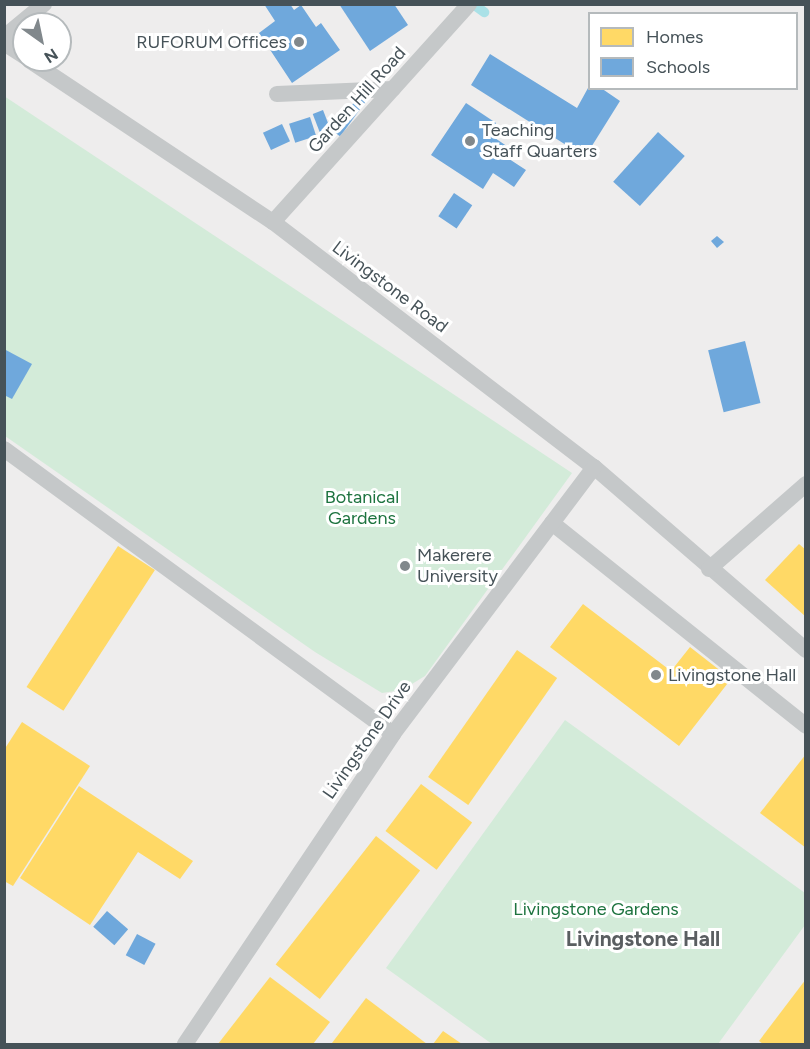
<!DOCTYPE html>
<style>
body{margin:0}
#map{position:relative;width:810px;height:1049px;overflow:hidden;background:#eeeded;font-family:Figtree,sans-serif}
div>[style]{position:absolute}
.green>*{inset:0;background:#d3ebd9}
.homes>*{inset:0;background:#ffd966;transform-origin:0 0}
.schools>*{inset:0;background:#6fa8dc;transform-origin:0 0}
.stream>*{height:10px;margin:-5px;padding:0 5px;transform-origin:5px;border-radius:5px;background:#aae1e7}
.lane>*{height:16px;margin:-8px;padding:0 8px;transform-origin:8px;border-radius:8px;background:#c5c8c9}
.dots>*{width:16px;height:16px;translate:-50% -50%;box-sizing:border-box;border:3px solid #fff;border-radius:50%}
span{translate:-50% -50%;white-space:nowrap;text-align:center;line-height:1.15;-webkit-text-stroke:6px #fff;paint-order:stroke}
.poi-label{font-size:18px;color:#465258}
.right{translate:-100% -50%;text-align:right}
.left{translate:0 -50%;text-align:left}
.street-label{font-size:18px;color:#465258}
.park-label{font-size:18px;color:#1d733f}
.quarter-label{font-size:21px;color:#5a5e61;font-weight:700}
.frame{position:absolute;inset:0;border:6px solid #465258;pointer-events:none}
.legend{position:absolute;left:588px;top:12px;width:210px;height:78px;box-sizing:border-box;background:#fff;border:2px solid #b5babc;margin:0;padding:8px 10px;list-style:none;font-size:18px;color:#465258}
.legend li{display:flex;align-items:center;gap:12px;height:30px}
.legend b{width:30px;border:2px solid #b5babc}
.north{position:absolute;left:12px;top:12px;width:60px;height:60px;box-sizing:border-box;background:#fff;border:2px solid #b5babc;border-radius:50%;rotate:147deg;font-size:16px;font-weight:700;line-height:24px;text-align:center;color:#465258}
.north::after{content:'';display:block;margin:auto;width:21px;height:27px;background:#81888c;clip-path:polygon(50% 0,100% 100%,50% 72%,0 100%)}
</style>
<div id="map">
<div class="green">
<i style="clip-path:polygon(4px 96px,572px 473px,425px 676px,402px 690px,382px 693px,315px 652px,5px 436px)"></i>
<i style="clip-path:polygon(565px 720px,805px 893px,805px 925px,718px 1044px,492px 1044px,386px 968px)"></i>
</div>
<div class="homes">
<i style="clip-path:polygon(799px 544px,806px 550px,806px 617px,765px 580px)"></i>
<i style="left:118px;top:546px;width:44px;height:168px;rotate:33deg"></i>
<i style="clip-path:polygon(583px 604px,671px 671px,690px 647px,731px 679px,679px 746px,550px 647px)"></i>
<i style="left:517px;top:650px;width:49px;height:155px;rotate:35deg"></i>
<i style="clip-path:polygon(22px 722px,90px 766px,13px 886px,4px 881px,4px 750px)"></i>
<i style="clip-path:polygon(806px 754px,806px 848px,760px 813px)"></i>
<i style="left:421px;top:784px;width:64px;height:59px;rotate:37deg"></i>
<i style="clip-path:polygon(79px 786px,193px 861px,180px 879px,138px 852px,90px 925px,20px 878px)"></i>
<i style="left:376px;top:836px;width:56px;height:163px;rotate:38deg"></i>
<i style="clip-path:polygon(270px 977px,330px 1022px,313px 1044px,218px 1044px)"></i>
<i style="clip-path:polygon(806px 979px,806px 1044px,763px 1044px,759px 1041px)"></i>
<i style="clip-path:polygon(366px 998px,427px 1044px,332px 1043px)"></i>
<i style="clip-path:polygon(443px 1031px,462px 1044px,433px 1044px)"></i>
</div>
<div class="schools">
<i style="clip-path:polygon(264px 4px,290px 4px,294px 10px,301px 5px,316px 27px,321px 23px,340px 50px,292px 83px,259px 33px,275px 21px)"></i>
<i style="clip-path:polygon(339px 4px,394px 4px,408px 25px,370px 51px)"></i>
<i style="clip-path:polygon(490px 54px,577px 108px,588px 88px,601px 88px,620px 101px,585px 157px,471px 85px)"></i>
<i style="left:360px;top:94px;width:9px;height:46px;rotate:36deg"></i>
<i style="clip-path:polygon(466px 103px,496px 123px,489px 134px,511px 149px,506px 157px,526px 170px,514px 187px,493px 173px,483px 189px,431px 155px)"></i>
<i style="left:323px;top:110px;width:22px;height:11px;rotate:69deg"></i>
<i style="left:310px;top:117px;width:20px;height:22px;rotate:72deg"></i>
<i style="left:282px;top:124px;width:19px;height:21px;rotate:65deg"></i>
<i style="left:658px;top:132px;width:36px;height:67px;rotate:42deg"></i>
<i style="left:454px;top:193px;width:22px;height:28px;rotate:34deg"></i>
<i style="clip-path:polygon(717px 236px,724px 242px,717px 248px,711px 241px)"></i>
<i style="left:745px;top:341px;width:64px;height:38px;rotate:76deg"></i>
<i style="clip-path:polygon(4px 349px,32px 364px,12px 399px,4px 395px)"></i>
<i style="left:107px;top:911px;width:28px;height:21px;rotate:41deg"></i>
<i style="left:137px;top:934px;width:21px;height:24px;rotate:28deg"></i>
</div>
<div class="stream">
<i style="left:473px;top:4px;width:14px;rotate:36deg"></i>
</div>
<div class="lane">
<i style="left:4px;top:37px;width:52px;rotate:-39.5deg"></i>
<i style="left:4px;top:43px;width:24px;rotate:33deg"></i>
<i style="left:29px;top:60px;width:293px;rotate:33.6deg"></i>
<i style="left:273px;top:222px;width:404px;rotate:37.4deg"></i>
<i style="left:594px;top:467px;width:280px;rotate:40.8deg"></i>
<i style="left:277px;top:94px;width:116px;rotate:-2.5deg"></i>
<i style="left:273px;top:222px;width:293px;rotate:-48deg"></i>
<i style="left:4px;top:449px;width:482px;rotate:36.2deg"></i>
<i style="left:552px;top:523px;width:325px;rotate:38.6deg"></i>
<i style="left:709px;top:569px;width:129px;rotate:-41.2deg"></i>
<i style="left:185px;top:1044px;width:373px;rotate:-56.1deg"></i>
<i style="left:393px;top:734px;width:334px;rotate:-53deg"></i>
</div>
<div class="dots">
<i style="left:299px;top:42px;background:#81888c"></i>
<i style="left:470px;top:141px;background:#81888c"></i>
<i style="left:405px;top:566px;background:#81888c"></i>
<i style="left:656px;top:675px;background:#81888c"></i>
</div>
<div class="poi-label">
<span class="right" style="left:287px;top:42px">RUFORUM Offices</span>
<span class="left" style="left:482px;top:141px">Teaching<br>Staff Quarters</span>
<span class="left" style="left:417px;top:566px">Makerere<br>University</span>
<span class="left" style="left:668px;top:675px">Livingstone Hall</span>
</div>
<div class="street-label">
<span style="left:357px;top:100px;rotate:-48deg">Garden Hill Road</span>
<span style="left:390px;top:287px;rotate:37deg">Livingstone Road</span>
<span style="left:367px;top:740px;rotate:-55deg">Livingstone Drive</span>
</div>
<div class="park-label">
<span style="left:362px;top:508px">Botanical<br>Gardens</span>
<span style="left:596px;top:909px">Livingstone Gardens</span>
</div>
<div class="quarter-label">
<span style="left:643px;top:939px">Livingstone Hall</span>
</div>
<div class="frame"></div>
<ul class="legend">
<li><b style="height:16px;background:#ffd966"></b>Homes</li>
<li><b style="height:16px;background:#6fa8dc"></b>Schools</li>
</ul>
<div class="north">N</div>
</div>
